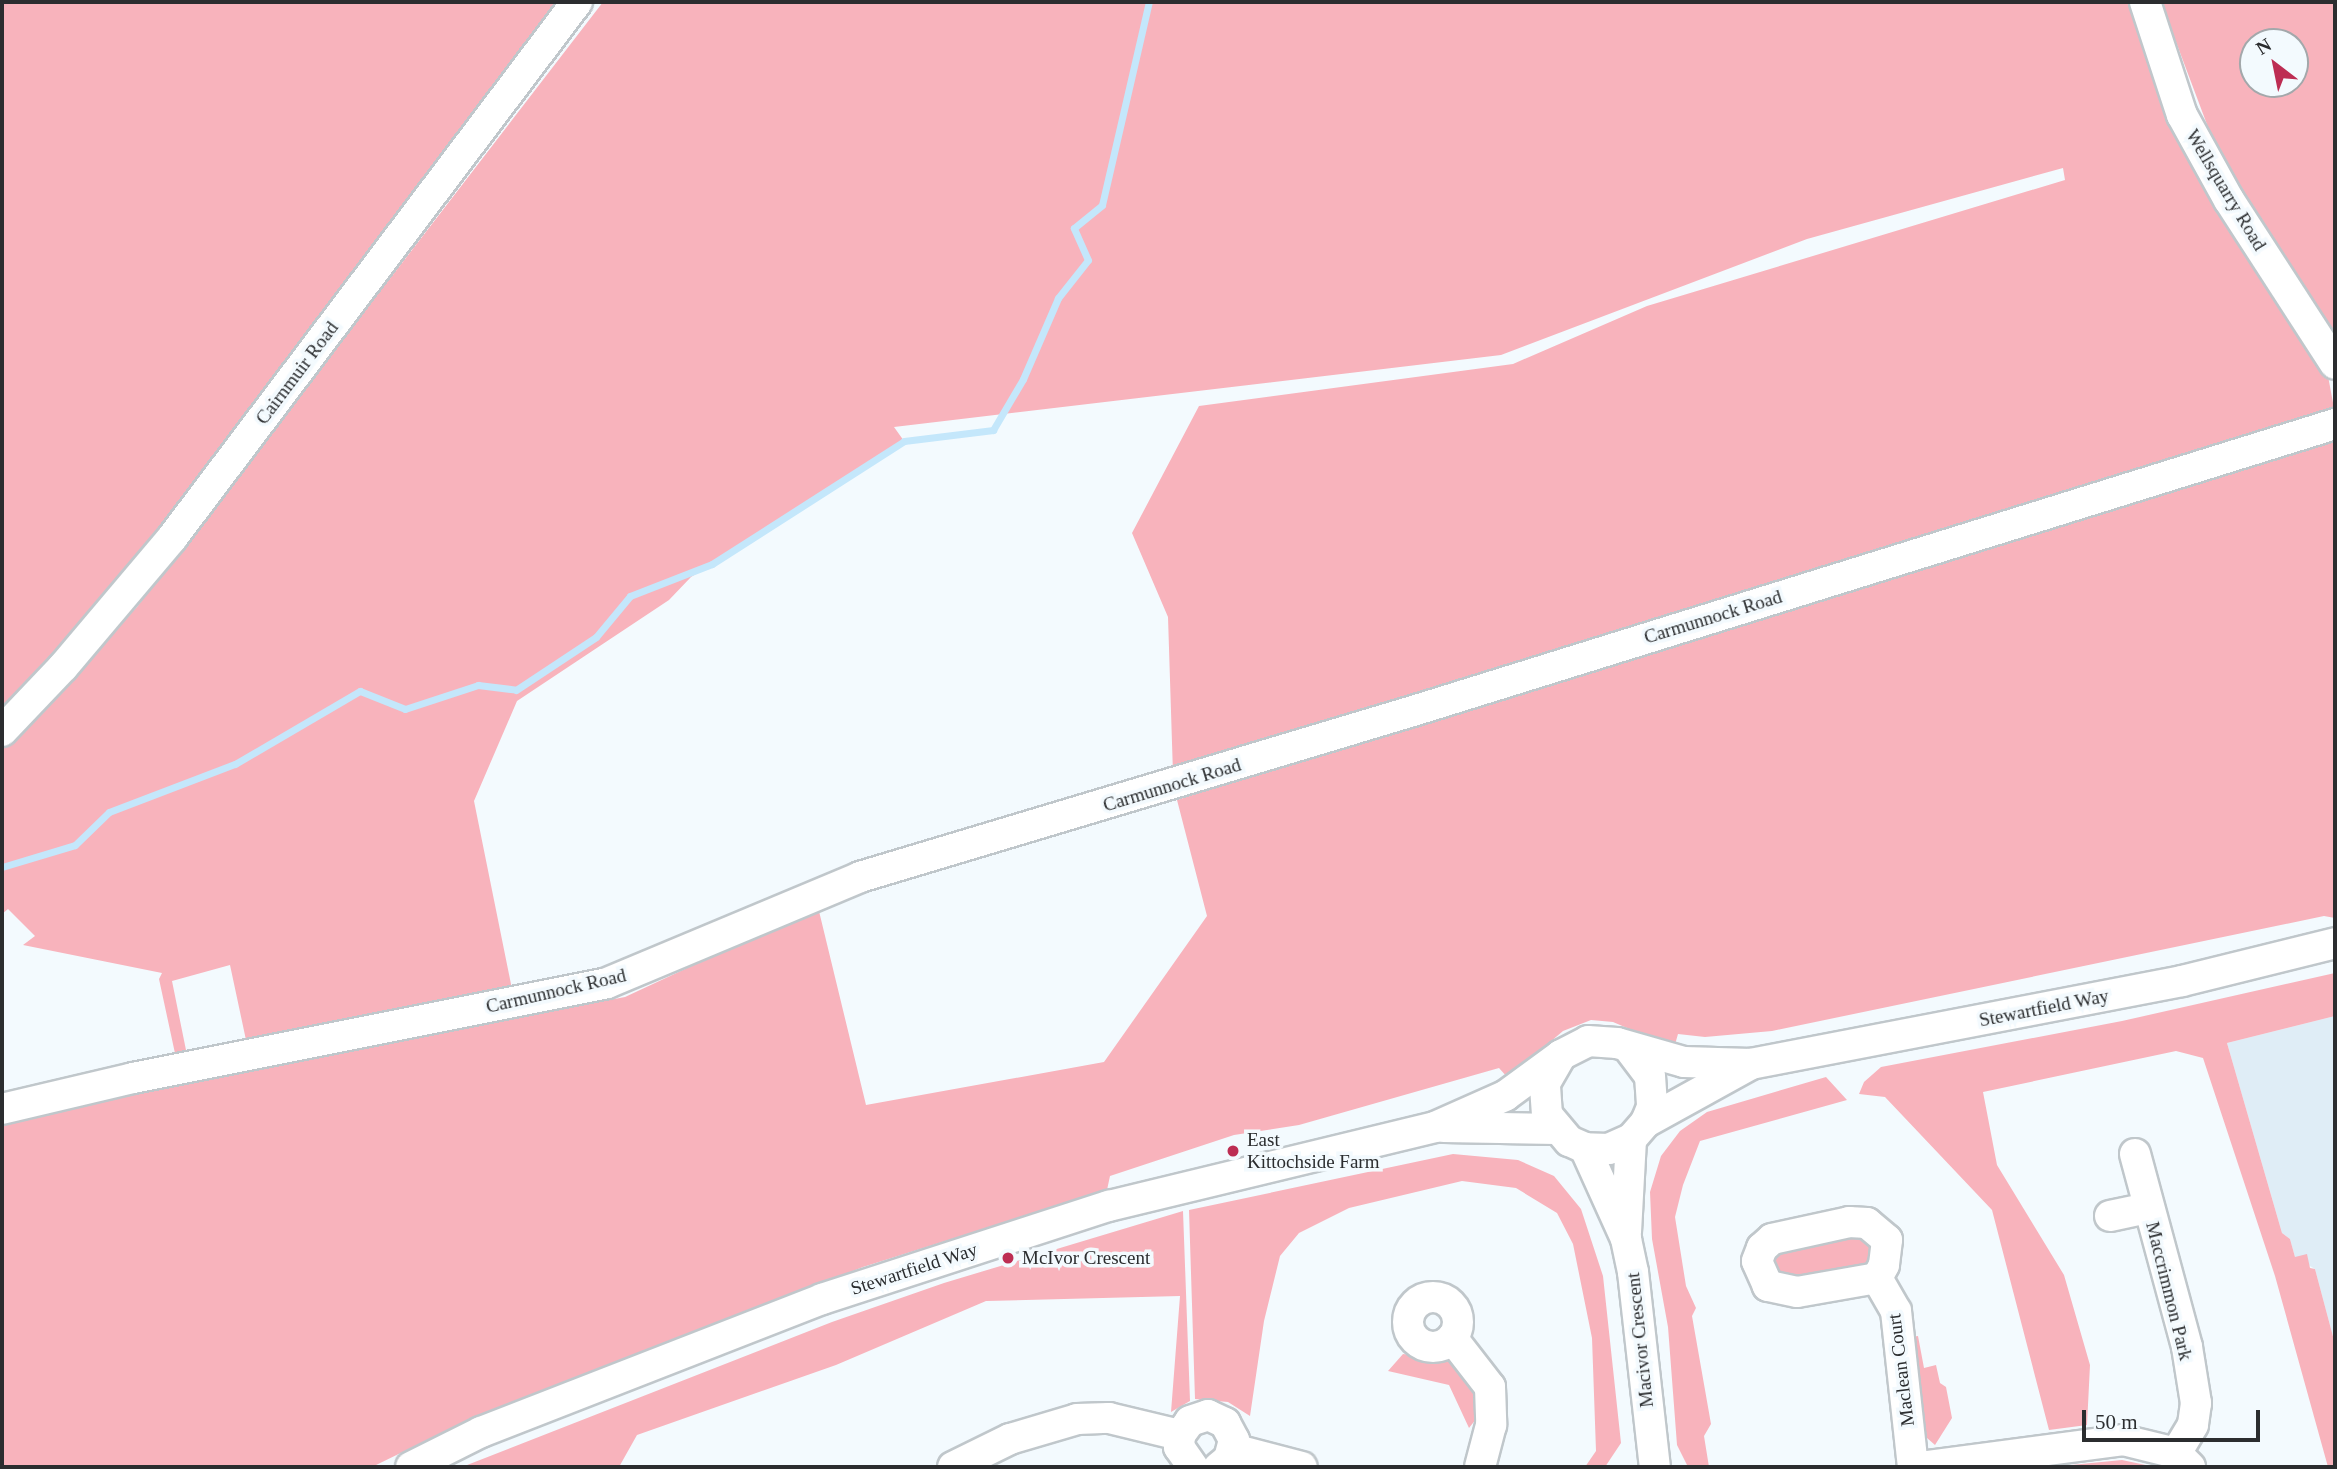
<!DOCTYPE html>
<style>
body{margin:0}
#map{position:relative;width:2337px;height:1469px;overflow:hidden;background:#f3fafe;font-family:"Times New Roman",serif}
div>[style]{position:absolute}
.built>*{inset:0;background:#dfedf6}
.green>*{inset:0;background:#f8b3bc}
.stream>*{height:7px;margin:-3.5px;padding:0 3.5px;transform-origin:3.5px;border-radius:3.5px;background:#c4e7fb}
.roads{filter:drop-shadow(2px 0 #c0c7cb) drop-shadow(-2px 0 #c0c7cb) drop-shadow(0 2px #c0c7cb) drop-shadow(0 -2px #c0c7cb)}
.minor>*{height:30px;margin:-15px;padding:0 15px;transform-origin:15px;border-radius:15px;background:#fff}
.minor>.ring{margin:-15px;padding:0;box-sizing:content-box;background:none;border:30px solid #fff;border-radius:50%}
.dots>*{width:19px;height:19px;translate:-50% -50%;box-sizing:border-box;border:4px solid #f3fafe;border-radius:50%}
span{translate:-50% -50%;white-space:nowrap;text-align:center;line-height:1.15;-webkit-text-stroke:7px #f3fafe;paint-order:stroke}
.street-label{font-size:19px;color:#2b2d2f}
.poi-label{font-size:19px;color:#2b2d2f}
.left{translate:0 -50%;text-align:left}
.frame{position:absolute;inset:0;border:4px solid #2b2d2f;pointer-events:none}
.north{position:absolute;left:2239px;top:28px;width:70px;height:70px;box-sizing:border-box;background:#f3fafe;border:2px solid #a3a8ab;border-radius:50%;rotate:328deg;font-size:19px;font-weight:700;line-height:28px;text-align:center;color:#2b2d2f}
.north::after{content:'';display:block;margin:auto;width:24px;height:32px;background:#bd2d53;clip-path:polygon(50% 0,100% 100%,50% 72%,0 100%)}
.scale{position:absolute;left:2082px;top:1410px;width:178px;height:32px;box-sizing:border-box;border:4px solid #2b2d2f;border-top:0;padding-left:9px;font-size:21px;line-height:24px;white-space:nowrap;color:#2b2d2f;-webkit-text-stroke:5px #f3fafe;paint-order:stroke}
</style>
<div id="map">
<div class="built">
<i style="clip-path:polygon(2335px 1016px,2335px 1344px,2315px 1269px,2295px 1257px,2290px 1239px,2282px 1233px,2227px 1043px)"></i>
</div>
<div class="green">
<i style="clip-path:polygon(2px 2px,564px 2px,107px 604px,2px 712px)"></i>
<i style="clip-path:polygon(603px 2px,2135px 2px,2328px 376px,2334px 408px,1173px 774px,1168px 617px,1132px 533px,1199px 406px,1513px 364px,1647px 306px,2065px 180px,2063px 168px,1807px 239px,1501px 355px,894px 427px,904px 441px,691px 577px,669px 600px,517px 701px,474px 801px,513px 994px,246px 1040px,230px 965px,172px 981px,187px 1055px,176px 1058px,159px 979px,162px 973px,23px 945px,35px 936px,8px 909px,2px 914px,2px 749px,137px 607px)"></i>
<i style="clip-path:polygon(evenodd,2161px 2px,2335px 2px,2335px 338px,2223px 167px,2161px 2px,2253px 42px,2295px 42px,2295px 84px,2253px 84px,2253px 42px)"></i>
<i style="clip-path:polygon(2335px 438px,2335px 918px,2324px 916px,1772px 1031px,1705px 1037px,1678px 1034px,1674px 1048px,1613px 1022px,1591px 1020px,1563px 1031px,1508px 1078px,1499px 1068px,1299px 1125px,1234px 1135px,1110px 1176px,1107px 1190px,863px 1267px,462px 1423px,372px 1467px,2px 1467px,2px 1117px,625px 997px,818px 907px,866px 1105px,1104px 1062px,1207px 916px,1177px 800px,1747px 618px)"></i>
<i style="clip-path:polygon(2335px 973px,2335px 1016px,2227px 1043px,2282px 1233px,2290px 1239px,2295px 1257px,2307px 1254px,2310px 1268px,2315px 1269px,2335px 1344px,2335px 1467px,2328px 1467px,2275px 1276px,2203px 1058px,2176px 1051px,1983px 1092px,1997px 1165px,2064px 1275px,2090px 1365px,2087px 1425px,2049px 1430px,1992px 1210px,1885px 1097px,1859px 1094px,1864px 1082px,1881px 1067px,2122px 1021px)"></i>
<i style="clip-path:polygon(1826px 1077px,1847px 1100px,1700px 1141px,1683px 1185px,1675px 1217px,1686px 1286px,1696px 1308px,1692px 1316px,1711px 1424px,1704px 1436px,1709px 1467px,1688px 1467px,1677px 1445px,1668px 1327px,1652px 1239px,1650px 1192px,1661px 1156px,1680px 1131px,1707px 1112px)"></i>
<i style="clip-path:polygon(1453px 1154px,1518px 1160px,1554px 1176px,1581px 1209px,1603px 1276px,1621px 1443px,1605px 1467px,1585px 1467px,1596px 1451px,1592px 1338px,1573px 1244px,1557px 1213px,1516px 1188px,1462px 1181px,1349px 1208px,1299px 1233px,1280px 1256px,1264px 1321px,1250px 1416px,1228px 1402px,1195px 1399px,1189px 1210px)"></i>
<i style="clip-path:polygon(1183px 1211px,1190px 1401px,1171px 1412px,1180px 1296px,986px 1301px,836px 1365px,637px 1435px,619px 1467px,462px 1467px,832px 1322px,944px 1283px)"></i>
<i style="clip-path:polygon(1859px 1233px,1872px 1242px,1871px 1266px,1788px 1282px,1772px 1271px,1774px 1252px)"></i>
<i style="clip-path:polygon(1918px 1336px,1924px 1368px,1936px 1365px,1940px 1383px,1946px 1387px,1952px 1418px,1935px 1445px,1927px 1438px,1911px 1337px)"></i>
<i style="clip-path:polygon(1403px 1354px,1456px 1360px,1469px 1367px,1484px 1409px,1469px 1428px,1449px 1385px,1388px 1371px)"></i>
<i style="clip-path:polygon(2122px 1460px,2155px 1467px,2051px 1467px)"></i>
</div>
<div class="stream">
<i style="left:2px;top:867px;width:76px;rotate:-16.8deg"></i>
<i style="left:75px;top:845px;width:47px;rotate:-44.1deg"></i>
<i style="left:109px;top:812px;width:135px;rotate:-20.9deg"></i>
<i style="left:235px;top:764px;width:145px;rotate:-30.3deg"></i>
<i style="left:360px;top:691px;width:48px;rotate:21.8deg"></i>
<i style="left:405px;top:709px;width:77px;rotate:-18.2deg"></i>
<i style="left:478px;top:685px;width:38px;rotate:7deg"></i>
<i style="left:516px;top:690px;width:96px;rotate:-33.5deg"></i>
<i style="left:596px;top:637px;width:53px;rotate:-50.3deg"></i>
<i style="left:630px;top:596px;width:88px;rotate:-21.3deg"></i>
<i style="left:712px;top:564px;width:228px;rotate:-32.6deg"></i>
<i style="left:904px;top:441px;width:90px;rotate:-7deg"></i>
<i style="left:993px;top:430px;width:59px;rotate:-59.5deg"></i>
<i style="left:1023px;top:379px;width:88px;rotate:-66.6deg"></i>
<i style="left:1058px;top:298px;width:48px;rotate:-51.7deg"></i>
<i style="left:1088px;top:260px;width:35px;rotate:-114deg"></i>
<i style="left:1074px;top:228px;width:36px;rotate:-39deg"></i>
<i style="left:1102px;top:205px;width:208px;rotate:-77deg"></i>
</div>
<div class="roads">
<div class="minor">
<i style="left:2145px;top:2px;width:119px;rotate:71.9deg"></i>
<i style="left:2182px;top:115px;width:97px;rotate:61.1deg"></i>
<i style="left:2229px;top:200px;width:195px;rotate:57.1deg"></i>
<i style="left:2px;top:731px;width:88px;rotate:-46.4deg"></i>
<i style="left:63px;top:667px;width:169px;rotate:-49.8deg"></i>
<i style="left:172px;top:538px;width:672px;rotate:-52.93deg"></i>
<i style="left:1631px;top:1051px;width:31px;rotate:53deg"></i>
<i style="left:1650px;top:1076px;width:31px;rotate:86deg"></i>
<i style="left:1652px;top:1107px;width:16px;rotate:112deg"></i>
<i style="left:1646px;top:1122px;width:23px;rotate:131deg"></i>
<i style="left:1631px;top:1139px;width:24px;rotate:156deg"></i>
<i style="left:1609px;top:1149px;width:24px;rotate:-178deg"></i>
<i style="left:1585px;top:1148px;width:17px;rotate:-156deg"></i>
<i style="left:1569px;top:1141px;width:34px;rotate:-130deg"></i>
<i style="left:1547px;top:1115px;width:32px;rotate:-94deg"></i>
<i style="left:1545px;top:1083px;width:32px;rotate:-60deg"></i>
<i style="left:1561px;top:1055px;width:30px;rotate:-27deg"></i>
<i style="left:1588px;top:1041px;width:29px;rotate:4deg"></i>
<i style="left:1617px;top:1043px;width:70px;rotate:15.8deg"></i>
<i style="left:1684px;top:1062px;width:67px;rotate:1.7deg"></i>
<i style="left:1751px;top:1064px;width:439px;rotate:-10.9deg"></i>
<i style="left:2182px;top:981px;width:158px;rotate:-13.9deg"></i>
<i style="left:2px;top:1109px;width:135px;rotate:-13.3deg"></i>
<i style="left:133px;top:1078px;width:483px;rotate:-11.3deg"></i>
<i style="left:607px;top:983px;width:274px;rotate:-22.7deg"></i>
<i style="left:860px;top:877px;width:577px;rotate:-16.71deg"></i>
<i style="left:1413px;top:711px;width:966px;rotate:-17.29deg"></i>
<i style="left:1646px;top:1122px;width:120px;rotate:-28.9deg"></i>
<i style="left:1444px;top:1127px;width:112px;rotate:1deg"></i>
<i style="left:1585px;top:1148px;width:100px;rotate:65.7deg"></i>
<i style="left:1626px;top:1239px;width:34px;rotate:78deg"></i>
<i style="left:1633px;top:1272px;width:196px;rotate:83.6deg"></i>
<i style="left:2135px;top:1154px;width:200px;rotate:74.9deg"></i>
<i style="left:2187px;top:1347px;width:57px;rotate:80.9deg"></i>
<i style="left:2196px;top:1403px;width:22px;rotate:98deg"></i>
<i style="left:2193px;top:1425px;width:33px;rotate:121deg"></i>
<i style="left:2110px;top:1216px;width:38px;rotate:-12deg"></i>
<i style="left:1849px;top:1222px;width:18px;rotate:3deg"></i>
<i style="left:1867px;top:1223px;width:26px;rotate:40deg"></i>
<i style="left:1887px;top:1240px;width:25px;rotate:97deg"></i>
<i style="left:1884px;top:1265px;width:15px;rotate:118deg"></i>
<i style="left:1877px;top:1278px;width:81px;rotate:170.1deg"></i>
<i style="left:1797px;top:1292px;width:30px;rotate:-168deg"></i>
<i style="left:1768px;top:1286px;width:27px;rotate:-114deg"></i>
<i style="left:1757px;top:1261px;width:14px;rotate:-69deg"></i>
<i style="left:1762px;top:1248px;width:13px;rotate:-42deg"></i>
<i style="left:1772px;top:1239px;width:79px;rotate:-12.4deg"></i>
<i style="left:1626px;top:1232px;width:93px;rotate:-86.9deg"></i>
<i style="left:1877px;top:1278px;width:38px;rotate:60deg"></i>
<i style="left:1896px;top:1311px;width:157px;rotate:83.8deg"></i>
<i class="ring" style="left:1408px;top:1297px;width:20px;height:20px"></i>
<i style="left:1452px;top:1338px;width:62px;rotate:52.2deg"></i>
<i style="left:1490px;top:1387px;width:38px;rotate:88deg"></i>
<i style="left:1491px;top:1425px;width:43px;rotate:104.7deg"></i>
<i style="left:1233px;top:1449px;width:71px;rotate:14.6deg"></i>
<i style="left:411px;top:1467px;width:78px;rotate:-26.6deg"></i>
<i style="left:481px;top:1432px;width:366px;rotate:-21.3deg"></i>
<i style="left:822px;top:1299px;width:302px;rotate:-18deg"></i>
<i style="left:1109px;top:1206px;width:335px;rotate:-13.6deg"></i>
<i style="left:1435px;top:1127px;width:77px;rotate:-23.9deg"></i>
<i style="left:1505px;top:1096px;width:69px;rotate:-36.2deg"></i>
<i style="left:953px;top:1467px;width:64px;rotate:-26.2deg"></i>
<i style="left:1010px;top:1439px;width:70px;rotate:-16.6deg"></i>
<i style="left:1077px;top:1419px;width:32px;rotate:-2deg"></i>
<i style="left:1109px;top:1418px;width:73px;rotate:13.5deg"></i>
<i style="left:1193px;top:1467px;width:24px;rotate:-125deg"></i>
<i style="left:1179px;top:1447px;width:12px;rotate:-85deg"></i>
<i style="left:1180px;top:1435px;width:17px;rotate:-54deg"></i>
<i style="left:1190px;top:1421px;width:19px;rotate:-18deg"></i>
<i style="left:1208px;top:1415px;width:19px;rotate:25deg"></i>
<i style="left:1225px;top:1423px;width:19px;rotate:62deg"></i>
<i style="left:1234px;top:1440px;width:20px;rotate:105deg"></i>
<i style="left:1229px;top:1459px;width:13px;rotate:141deg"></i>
<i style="left:1919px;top:1467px;width:206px;rotate:-7.5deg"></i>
<i style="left:2123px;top:1440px;width:55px;rotate:13.8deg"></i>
<i style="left:2176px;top:1453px;width:20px;rotate:45deg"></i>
</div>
</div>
<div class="dots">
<i style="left:1233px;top:1151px;background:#bd2d53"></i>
<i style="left:1008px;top:1258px;background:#bd2d53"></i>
</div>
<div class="street-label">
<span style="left:2226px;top:190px;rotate:59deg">Wellsquarry Road</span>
<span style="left:297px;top:373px;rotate:-53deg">Cairnmuir Road</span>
<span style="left:1713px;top:617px;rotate:-17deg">Carmunnock Road</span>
<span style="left:1172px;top:785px;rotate:-17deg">Carmunnock Road</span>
<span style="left:556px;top:991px;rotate:-13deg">Carmunnock Road</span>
<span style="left:2044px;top:1008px;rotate:-11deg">Stewartfield Way</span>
<span style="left:914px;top:1269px;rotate:-18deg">Stewartfield Way</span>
<span style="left:2169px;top:1291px;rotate:76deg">Maccrimmon Park</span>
<span style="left:1640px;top:1340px;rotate:-96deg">Macivor Crescent</span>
<span style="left:1901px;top:1370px;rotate:-97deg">Maclean Court</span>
</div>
<div class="poi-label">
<span class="left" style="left:1247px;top:1151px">East<br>Kittochside Farm</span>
<span class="left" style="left:1022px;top:1258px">McIvor Crescent</span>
</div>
<div class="frame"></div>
<div class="north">N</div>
<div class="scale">50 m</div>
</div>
